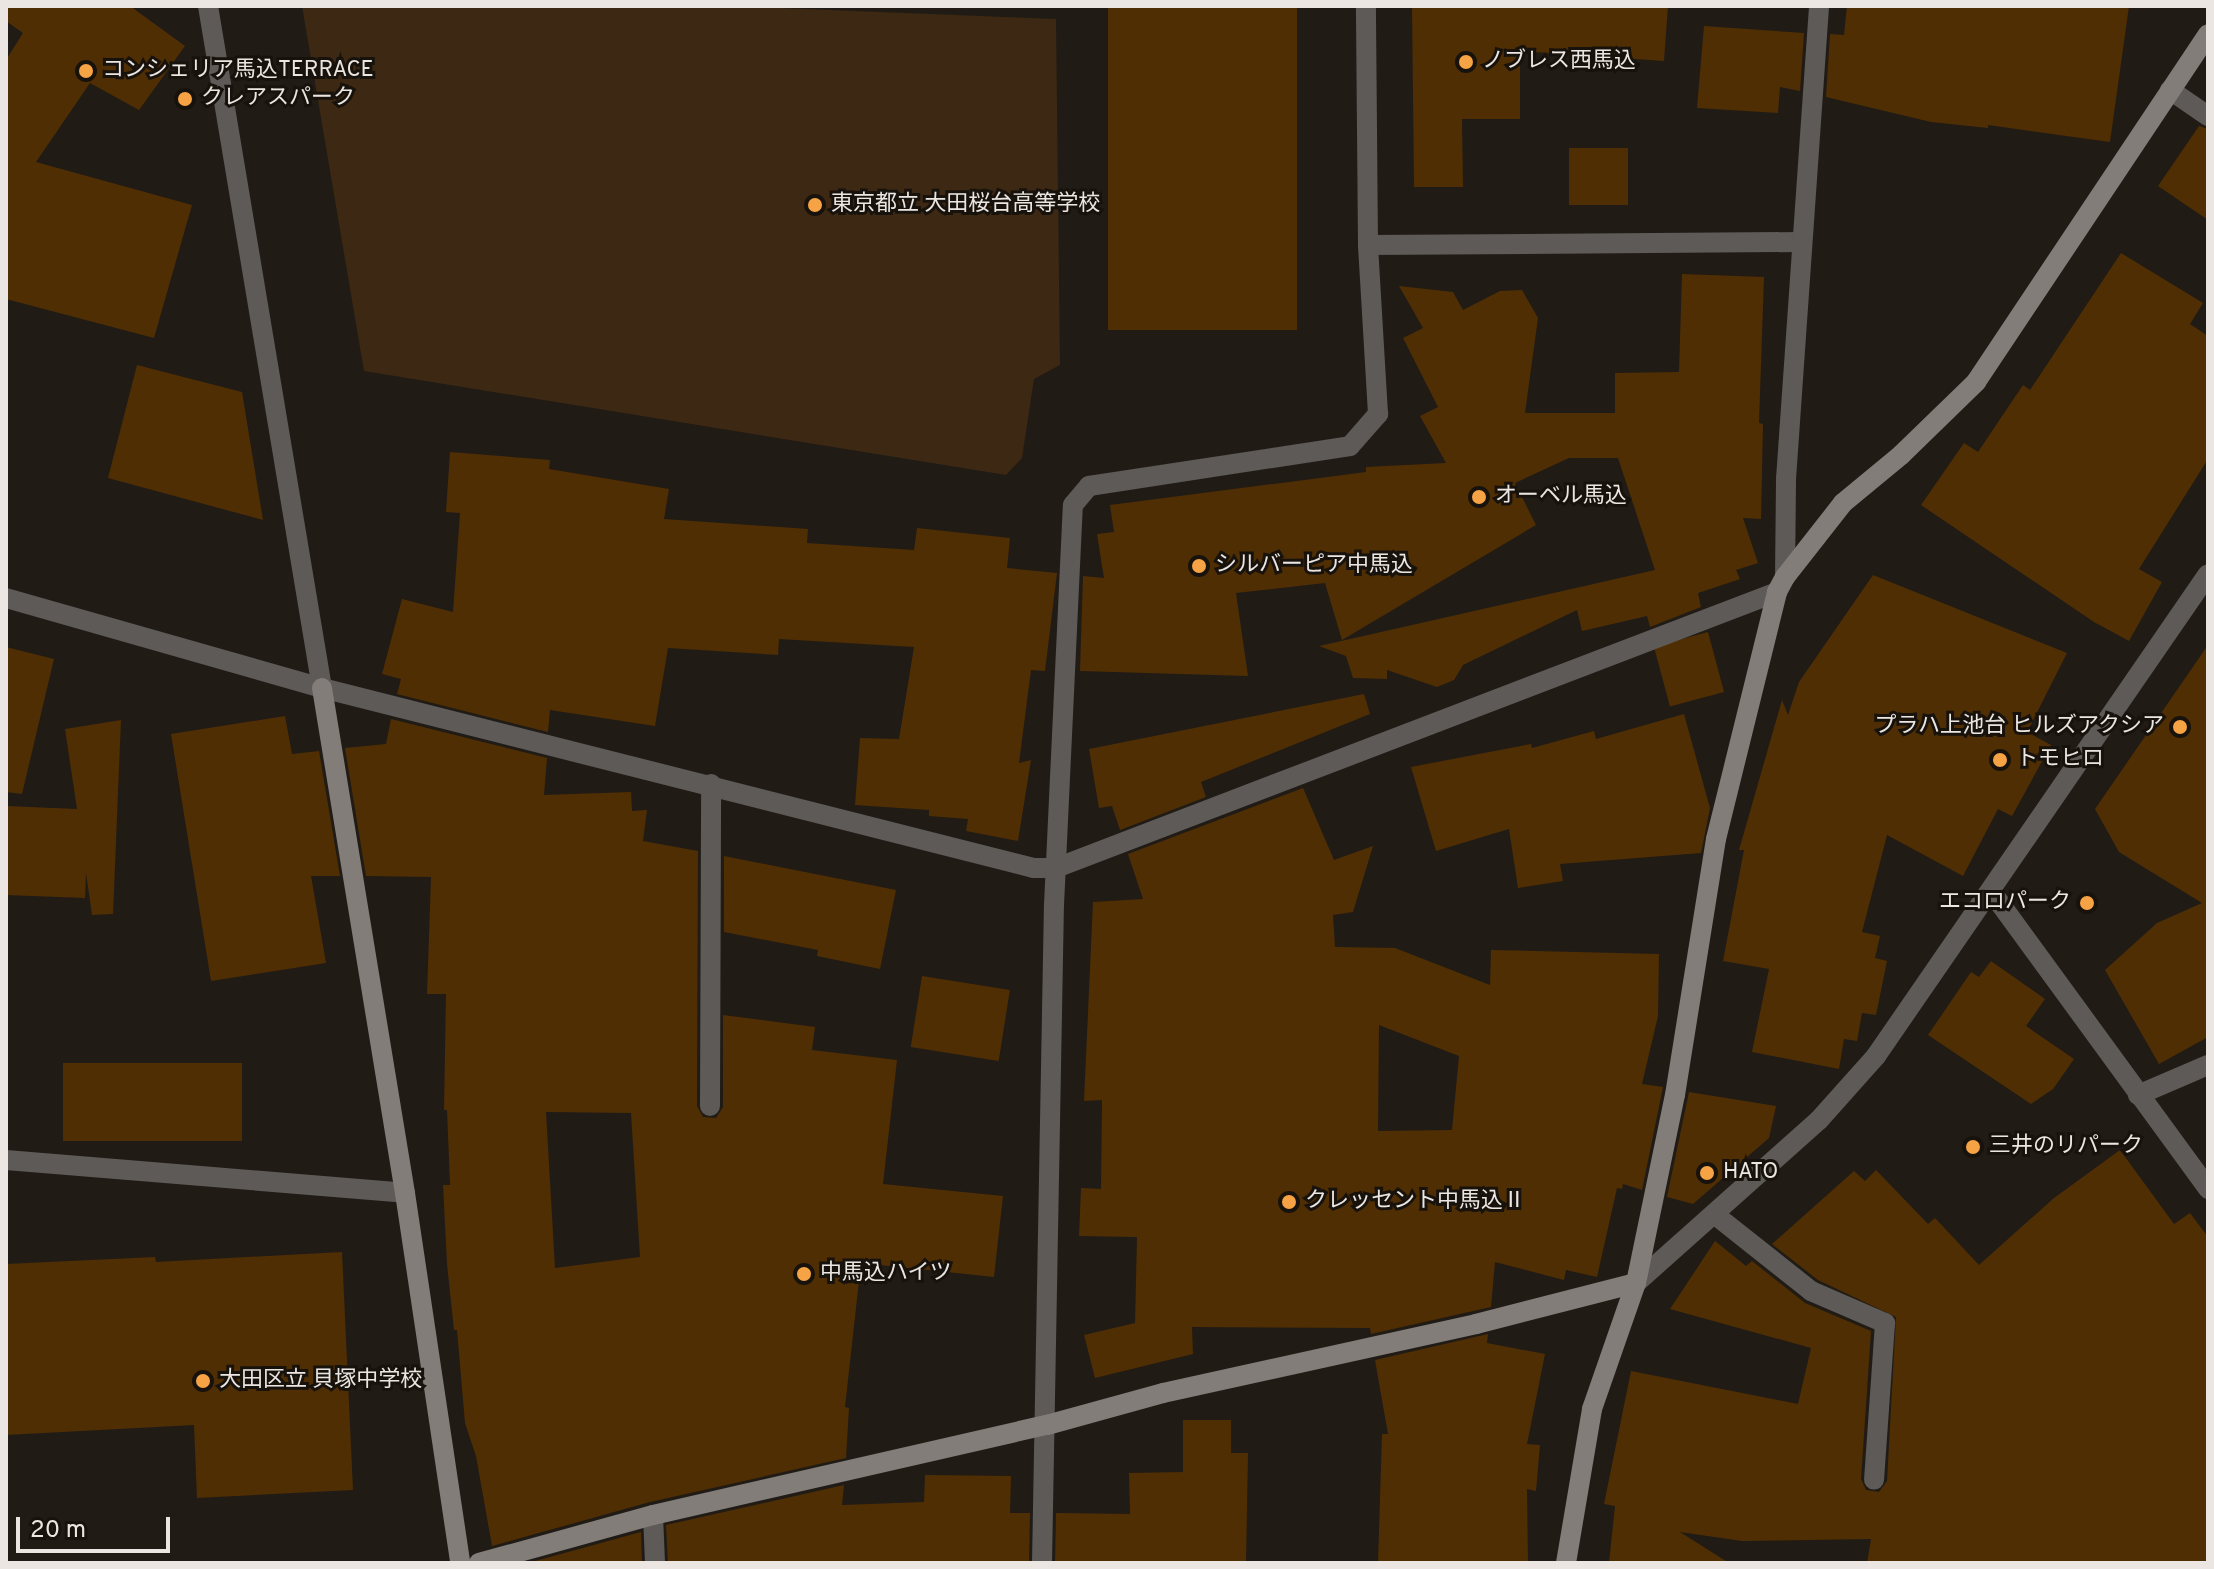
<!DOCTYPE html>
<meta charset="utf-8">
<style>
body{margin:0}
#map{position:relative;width:2214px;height:1569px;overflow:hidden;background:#211b15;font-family:Overpass,"Noto Sans JP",sans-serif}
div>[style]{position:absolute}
.green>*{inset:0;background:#3c2813}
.building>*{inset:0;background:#4f2e04;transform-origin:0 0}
.lane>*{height:20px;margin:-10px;padding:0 10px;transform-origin:10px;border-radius:10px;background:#5d5a57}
.street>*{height:20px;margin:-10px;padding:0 10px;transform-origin:10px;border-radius:10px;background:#5d5a57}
.secondary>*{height:20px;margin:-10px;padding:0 10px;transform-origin:10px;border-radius:10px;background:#827d78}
.dots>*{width:22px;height:22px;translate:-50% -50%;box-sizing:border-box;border:4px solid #18120c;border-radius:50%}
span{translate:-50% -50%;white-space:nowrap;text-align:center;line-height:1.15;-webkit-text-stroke:6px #18120c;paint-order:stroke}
.poi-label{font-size:22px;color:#ebe6e2}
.left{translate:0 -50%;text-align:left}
.right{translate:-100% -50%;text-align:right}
.frame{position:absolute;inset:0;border:8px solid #ebe6e2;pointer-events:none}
.scale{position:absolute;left:16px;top:1517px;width:154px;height:36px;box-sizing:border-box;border:4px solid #ebe6e2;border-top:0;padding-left:10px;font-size:24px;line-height:28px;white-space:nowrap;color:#ebe6e2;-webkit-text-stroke:6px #18120c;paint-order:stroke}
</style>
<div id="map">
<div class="green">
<i style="clip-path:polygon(302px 6px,734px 6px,1056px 19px,1060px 365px,1034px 379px,1022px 458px,1006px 475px,364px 371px)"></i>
</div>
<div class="building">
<i style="clip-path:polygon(6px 6px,130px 6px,185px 46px,139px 110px,90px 83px,36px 162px,192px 205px,154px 338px,6px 299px,6px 60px,23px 33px,6px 21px)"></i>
<i style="left:1108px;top:6px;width:189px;height:324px"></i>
<i style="clip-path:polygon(1412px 6px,1668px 6px,1664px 61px,1520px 51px,1520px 119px,1462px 119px,1463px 187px,1414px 187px)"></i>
<i style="clip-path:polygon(1847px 6px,2129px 6px,2110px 142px,1988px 125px,1988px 128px,1931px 122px,1826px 97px,1830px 34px,1844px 35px)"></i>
<i style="clip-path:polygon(1704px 26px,1804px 33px,1800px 91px,1780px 87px,1778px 113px,1697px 108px)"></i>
<i style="clip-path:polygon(2199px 126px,2208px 129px,2208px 220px,2158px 186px)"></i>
<i style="left:1569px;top:148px;width:59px;height:57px"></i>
<i style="clip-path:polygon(2121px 253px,2203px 303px,2190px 324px,2208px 336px,2208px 459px,2139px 569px,2162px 582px,2129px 641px,2094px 622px,1921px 505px,1964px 443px,1978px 452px,2023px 385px,2030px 390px)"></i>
<i style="clip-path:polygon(1682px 274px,1764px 277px,1759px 423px,1763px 424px,1761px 519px,1743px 518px,1758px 563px,1736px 570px,1740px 579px,1698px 593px,1701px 607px,1650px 627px,1647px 616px,1582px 631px,1577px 610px,1463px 665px,1454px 680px,1437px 687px,1387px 670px,1387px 679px,1353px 678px,1346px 656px,1319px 646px,1655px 570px,1618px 458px,1569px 458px,1515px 483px,1536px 525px,1342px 640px,1325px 583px,1236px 593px,1248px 676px,1080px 671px,1083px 576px,1104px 578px,1097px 534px,1114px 532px,1110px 505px,1366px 472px,1366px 467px,1446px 463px,1420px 416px,1438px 407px,1403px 338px,1423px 328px,1399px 286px,1453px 292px,1463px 310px,1500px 291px,1522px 290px,1538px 318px,1525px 413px,1615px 413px,1615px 373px,1679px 372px)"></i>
<i style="clip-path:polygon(137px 365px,242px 392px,263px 520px,108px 478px)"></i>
<i style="clip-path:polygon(450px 452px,550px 460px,549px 469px,669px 489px,664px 519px,808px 529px,807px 543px,914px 550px,917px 528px,1010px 538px,1007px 568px,1057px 573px,1045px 671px,1031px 670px,1019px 763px,1031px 760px,1018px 841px,966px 831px,968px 819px,929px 816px,929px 810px,855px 805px,860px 738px,899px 739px,914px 647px,779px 639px,778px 655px,668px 648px,655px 726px,550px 710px,548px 732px,397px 694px,401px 679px,382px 674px,402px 599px,453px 612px,460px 513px,446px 512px)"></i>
<i style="clip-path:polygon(1873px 575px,2067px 653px,2027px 732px,2051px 745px,2012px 816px,1998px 809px,1963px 876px,1887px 835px,1862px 932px,1880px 936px,1875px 958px,1887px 961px,1876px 1015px,1862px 1013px,1857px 1041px,1844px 1039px,1839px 1069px,1752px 1052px,1769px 969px,1723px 961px,1744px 850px,1739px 850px,1782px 700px,1788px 715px,1799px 682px)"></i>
<i style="left:1708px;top:632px;width:62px;height:56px;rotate:75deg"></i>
<i style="clip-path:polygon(2208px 645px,2208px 1037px,2159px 1064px,2105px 970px,2157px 923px,2202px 903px,2119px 852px,2095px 809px)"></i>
<i style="clip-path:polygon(6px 647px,54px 659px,22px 794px,6px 792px)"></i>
<i style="clip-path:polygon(1364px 694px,1370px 714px,1201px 782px,1206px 797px,1120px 830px,1112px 806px,1099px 808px,1089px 749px)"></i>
<i style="clip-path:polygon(1684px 714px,1710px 808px,1701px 853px,1560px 864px,1563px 881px,1518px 888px,1509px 829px,1436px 851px,1411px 767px,1531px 744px,1532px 748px,1594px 731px,1596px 739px)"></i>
<i style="clip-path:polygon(285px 716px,292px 754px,319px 751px,340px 876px,311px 876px,326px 963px,211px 981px,171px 734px)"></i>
<i style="clip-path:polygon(evenodd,391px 719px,547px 758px,544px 795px,631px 792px,632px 811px,647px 810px,643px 841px,698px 851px,697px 1106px,703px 1117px,716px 1118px,723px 1107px,723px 1015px,815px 1027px,812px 1050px,897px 1060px,883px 1184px,1003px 1196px,994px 1277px,861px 1263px,845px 1407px,849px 1408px,846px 1458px,650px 1502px,492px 1546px,476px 1456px,465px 1423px,457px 1330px,454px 1330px,447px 1264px,443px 1185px,450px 1185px,447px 1110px,444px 1110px,446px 994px,427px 994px,431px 877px,366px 876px,345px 748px,386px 744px,391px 719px,546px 1112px,631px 1113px,640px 1257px,555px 1268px,546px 1112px)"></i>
<i style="clip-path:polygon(121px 720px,113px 914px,92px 915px,86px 873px,85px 898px,6px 895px,6px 806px,77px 809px,65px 729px)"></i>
<i style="clip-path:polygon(evenodd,1303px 788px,1334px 860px,1373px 846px,1353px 912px,1333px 915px,1335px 947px,1395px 948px,1490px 985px,1491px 950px,1659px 954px,1658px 1016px,1642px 1084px,1663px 1087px,1642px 1190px,1623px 1184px,1622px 1189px,1617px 1188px,1597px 1277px,1566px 1270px,1564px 1280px,1495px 1262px,1491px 1307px,1371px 1334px,1370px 1328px,1192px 1327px,1193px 1354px,1095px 1378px,1084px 1335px,1135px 1323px,1137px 1237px,1079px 1236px,1081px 1188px,1101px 1189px,1102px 1100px,1084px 1101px,1093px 902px,1143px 899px,1128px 854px,1303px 788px,1379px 1025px,1459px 1056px,1452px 1130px,1378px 1131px,1379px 1025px)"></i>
<i style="clip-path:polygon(724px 856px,896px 890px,880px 969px,817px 956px,818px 950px,724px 932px)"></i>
<i style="clip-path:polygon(1991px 961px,2045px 999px,2026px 1026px,2074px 1059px,2053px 1089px,2031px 1104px,1928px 1035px,1971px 972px,1979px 977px)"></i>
<i style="left:922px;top:976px;width:89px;height:72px;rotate:9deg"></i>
<i style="left:63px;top:1063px;width:179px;height:78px"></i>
<i style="clip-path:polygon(1689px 1092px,1776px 1106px,1769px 1138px,1693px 1204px,1667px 1197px)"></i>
<i style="clip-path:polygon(2120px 1150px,2174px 1224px,2190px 1213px,2208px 1237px,2208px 1563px,1867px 1563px,1871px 1539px,1742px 1541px,1680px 1532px,1729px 1563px,1609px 1563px,1615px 1506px,1604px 1504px,1631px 1371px,1798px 1404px,1811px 1348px,1670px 1309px,1715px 1241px,1746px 1266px,1752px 1261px,1805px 1303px,1871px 1331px,1861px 1479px,1866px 1490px,1879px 1492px,1887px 1481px,1896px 1317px,1818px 1280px,1772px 1244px,1854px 1171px,1865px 1181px,1876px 1170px,1928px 1224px,1935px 1218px,1979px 1265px,2054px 1198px)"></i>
<i style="clip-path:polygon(342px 1252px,353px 1490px,197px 1498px,194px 1425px,6px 1435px,6px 1264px,155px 1257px,156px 1262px)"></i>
<i style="clip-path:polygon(1488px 1334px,1487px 1343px,1545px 1354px,1527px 1444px,1540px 1445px,1536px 1491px,1527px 1489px,1528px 1563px,1378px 1563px,1382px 1434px,1388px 1434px,1375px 1360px)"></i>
<i style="clip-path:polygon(1183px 1420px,1231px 1420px,1231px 1453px,1248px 1453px,1246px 1563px,1055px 1563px,1056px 1513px,1130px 1514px,1129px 1473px,1183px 1472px)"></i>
<i style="clip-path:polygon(925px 1475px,1011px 1476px,1010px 1513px,1030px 1513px,1029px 1563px,668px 1563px,666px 1525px,844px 1485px,842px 1505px,924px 1502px)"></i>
<i style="clip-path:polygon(641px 1532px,642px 1563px,528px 1563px)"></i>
</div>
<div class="lane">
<i style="left:710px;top:1106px;width:322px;rotate:-89.8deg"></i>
<i style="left:1714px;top:1214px;width:124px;rotate:38.4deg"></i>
<i style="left:1811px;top:1291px;width:81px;rotate:23.4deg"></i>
<i style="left:1885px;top:1323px;width:157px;rotate:94deg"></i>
<i style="left:653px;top:1515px;width:48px;rotate:87.6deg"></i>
</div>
<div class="street">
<i style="left:208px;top:6px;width:691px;rotate:80.51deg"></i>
<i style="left:2170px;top:90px;width:46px;rotate:34.4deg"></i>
<i style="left:1368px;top:245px;width:434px;rotate:-0.4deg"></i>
<i style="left:1785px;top:577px;width:98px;rotate:-89.4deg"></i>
<i style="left:1786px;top:479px;width:474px;rotate:-86deg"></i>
<i style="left:6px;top:598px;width:329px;rotate:15.9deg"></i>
<i style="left:322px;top:688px;width:734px;rotate:14.19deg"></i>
<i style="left:1034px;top:868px;width:22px"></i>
<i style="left:1056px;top:868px;width:772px;rotate:-20.95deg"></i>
<i style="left:1991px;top:891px;width:369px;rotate:53.9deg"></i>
<i style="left:2138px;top:1095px;width:76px;rotate:-23.2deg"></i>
<i style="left:6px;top:1160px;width:400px;rotate:4.7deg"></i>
<i style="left:1636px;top:1283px;width:245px;rotate:-41.7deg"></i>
<i style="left:1819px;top:1120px;width:86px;rotate:-48.3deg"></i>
<i style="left:1876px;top:1056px;width:585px;rotate:-55.44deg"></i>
<i style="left:1042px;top:1563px;width:658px;rotate:-88.96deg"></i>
<i style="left:1054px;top:905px;width:400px;rotate:-87.3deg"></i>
<i style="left:1073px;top:505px;width:25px;rotate:-50deg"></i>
<i style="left:1089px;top:486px;width:264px;rotate:-8.7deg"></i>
<i style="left:1350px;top:446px;width:43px;rotate:-48.8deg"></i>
<i style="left:1378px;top:414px;width:169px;rotate:-93.4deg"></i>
<i style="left:1368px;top:245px;width:239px;rotate:-90.5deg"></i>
</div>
<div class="secondary">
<i style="left:322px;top:688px;width:512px;rotate:80.67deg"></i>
<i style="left:405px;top:1193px;width:374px;rotate:81.5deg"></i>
<i style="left:479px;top:1563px;width:180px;rotate:-15.4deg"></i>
<i style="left:653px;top:1515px;width:404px;rotate:-12.9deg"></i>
<i style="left:1047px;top:1425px;width:120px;rotate:-15.4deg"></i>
<i style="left:1163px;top:1393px;width:321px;rotate:-12.4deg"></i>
<i style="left:1476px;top:1324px;width:165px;rotate:-14.4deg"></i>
<i style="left:1566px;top:1563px;width:156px;rotate:-80.4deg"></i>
<i style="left:1592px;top:1409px;width:133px;rotate:-70.8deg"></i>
<i style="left:1636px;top:1283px;width:192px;rotate:-78.3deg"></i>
<i style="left:1675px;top:1095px;width:259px;rotate:-80.9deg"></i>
<i style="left:1716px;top:839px;width:254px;rotate:-76.1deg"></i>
<i style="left:1777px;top:592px;width:17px;rotate:-62deg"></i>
<i style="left:1785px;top:577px;width:94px;rotate:-51.9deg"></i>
<i style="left:1843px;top:503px;width:75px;rotate:-39.6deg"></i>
<i style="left:1901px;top:455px;width:105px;rotate:-44.2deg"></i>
<i style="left:1976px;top:382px;width:418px;rotate:-56.3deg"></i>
</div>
<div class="dots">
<i style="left:1466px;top:62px;background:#f5a345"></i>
<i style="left:86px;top:71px;background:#f5a345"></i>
<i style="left:185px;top:99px;background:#f5a345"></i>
<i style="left:815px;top:205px;background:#f5a345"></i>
<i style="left:1479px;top:497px;background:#f5a345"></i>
<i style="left:1199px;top:566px;background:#f5a345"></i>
<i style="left:2180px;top:727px;background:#f5a345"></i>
<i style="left:2000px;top:760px;background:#f5a345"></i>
<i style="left:2087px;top:903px;background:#f5a345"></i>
<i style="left:1973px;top:1147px;background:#f5a345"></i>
<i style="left:1707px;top:1173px;background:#f5a345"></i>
<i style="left:1289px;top:1202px;background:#f5a345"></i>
<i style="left:804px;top:1274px;background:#f5a345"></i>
<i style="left:203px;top:1381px;background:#f5a345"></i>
</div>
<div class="poi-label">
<span class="left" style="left:1482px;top:62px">ノブレス西馬込</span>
<span class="left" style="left:102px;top:71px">コンシェリア馬込TERRACE</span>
<span class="left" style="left:201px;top:99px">クレアスパーク</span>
<span class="left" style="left:831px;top:205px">東京都立 大田桜台高等学校</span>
<span class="left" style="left:1495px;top:497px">オーベル馬込</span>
<span class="left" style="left:1215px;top:566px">シルバーピア中馬込</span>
<span class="right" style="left:2164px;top:727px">プラハ上池台 ヒルズアクシア</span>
<span class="left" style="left:2016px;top:760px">トモヒロ</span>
<span class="right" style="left:2071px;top:903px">エコロパーク</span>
<span class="left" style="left:1989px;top:1147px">三井のリパーク</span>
<span class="left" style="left:1723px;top:1173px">HATO</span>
<span class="left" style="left:1305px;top:1202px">クレッセント中馬込Ⅱ</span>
<span class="left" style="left:820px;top:1274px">中馬込ハイツ</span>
<span class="left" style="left:219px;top:1381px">大田区立 貝塚中学校</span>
</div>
<div class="frame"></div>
<div class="scale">20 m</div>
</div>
